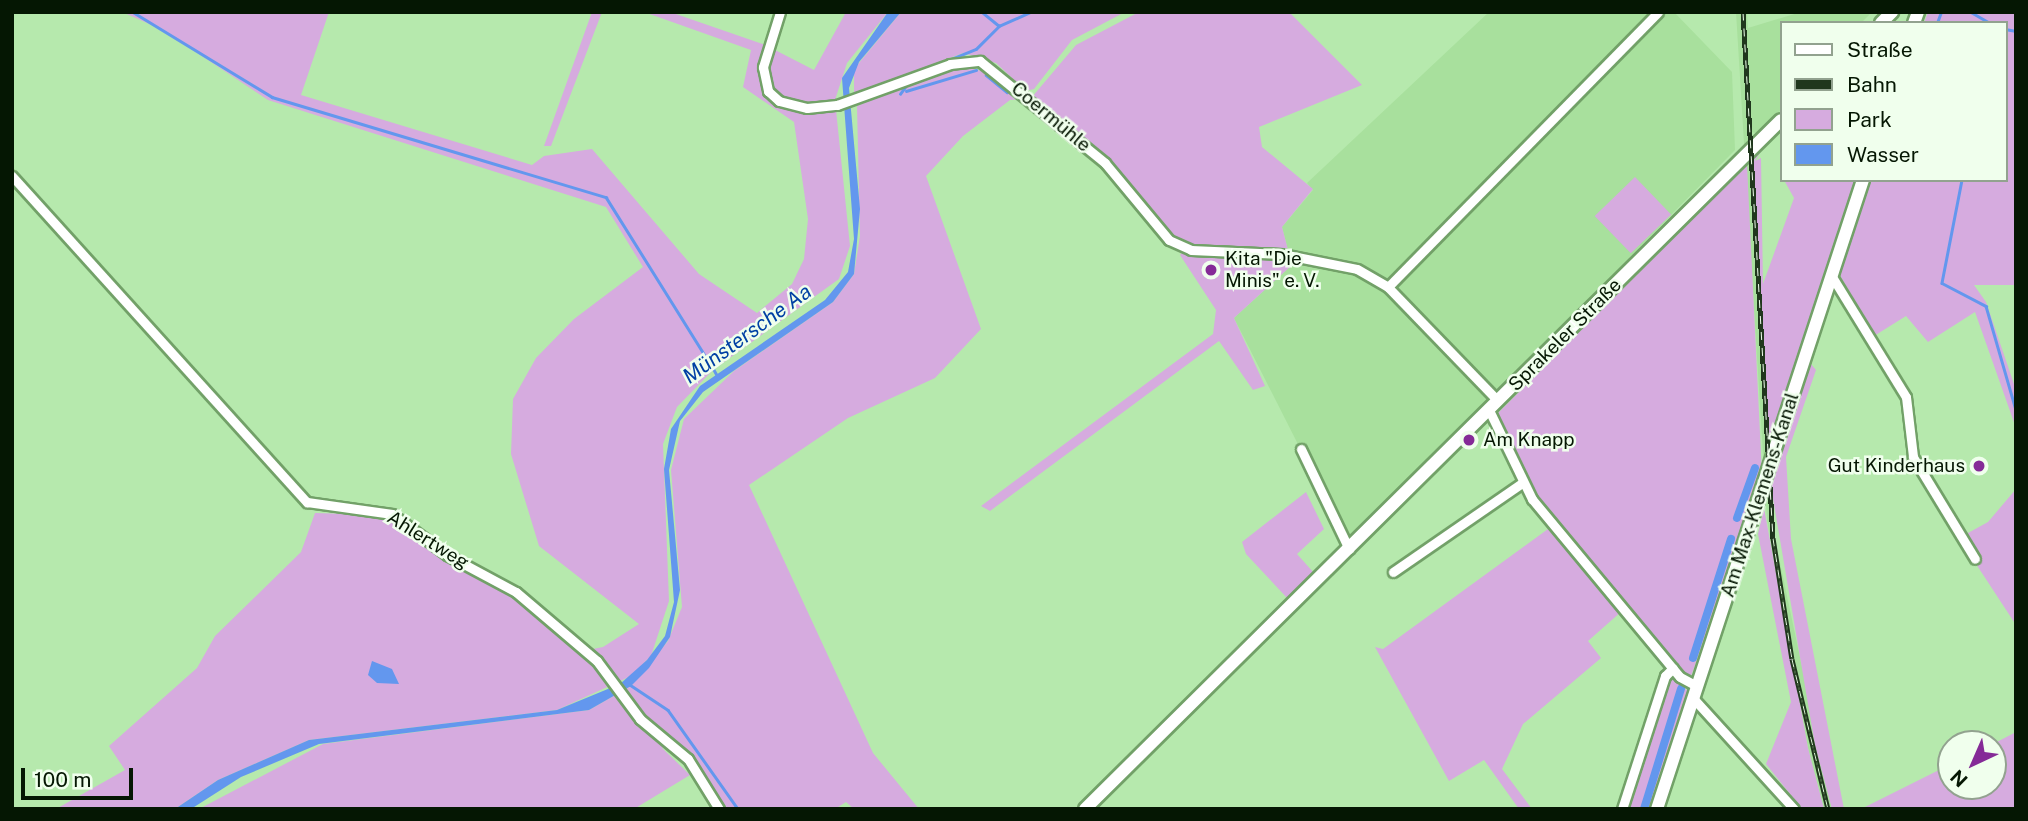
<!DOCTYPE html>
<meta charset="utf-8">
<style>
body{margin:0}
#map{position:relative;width:2028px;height:821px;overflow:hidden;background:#b6e9ad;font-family:"Public Sans",sans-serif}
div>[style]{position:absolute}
.built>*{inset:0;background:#a8e09d}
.green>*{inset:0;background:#d6abdf;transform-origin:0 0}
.water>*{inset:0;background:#6397ee}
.stream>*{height:2.5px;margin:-1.25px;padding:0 1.25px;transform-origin:1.25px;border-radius:1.25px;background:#6397ee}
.canal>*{height:8px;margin:-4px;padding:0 4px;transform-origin:4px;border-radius:4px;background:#6397ee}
.roads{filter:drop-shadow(2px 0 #72a168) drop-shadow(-2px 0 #72a168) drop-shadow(0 2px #72a168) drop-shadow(0 -2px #72a168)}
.street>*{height:9px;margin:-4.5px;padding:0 4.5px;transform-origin:4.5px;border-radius:4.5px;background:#fff}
.secondary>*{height:12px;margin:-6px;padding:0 6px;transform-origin:6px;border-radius:6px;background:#fff}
.rail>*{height:5px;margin-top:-2.5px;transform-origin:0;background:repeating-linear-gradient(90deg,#f0ffed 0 8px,#20371d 0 16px);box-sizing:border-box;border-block:2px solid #20371d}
.dots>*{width:19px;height:19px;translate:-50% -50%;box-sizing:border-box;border:4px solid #f0ffed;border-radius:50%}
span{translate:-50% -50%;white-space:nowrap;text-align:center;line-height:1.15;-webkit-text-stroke:5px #f0ffed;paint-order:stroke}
.street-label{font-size:19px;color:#051703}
.poi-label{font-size:19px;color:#051703}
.left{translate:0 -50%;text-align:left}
.right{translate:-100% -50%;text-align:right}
.water-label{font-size:21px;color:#0040a4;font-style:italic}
.frame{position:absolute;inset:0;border:14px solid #051703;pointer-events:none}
.legend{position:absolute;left:1780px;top:21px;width:228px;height:161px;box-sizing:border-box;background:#f0ffed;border:2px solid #92a28f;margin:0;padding:9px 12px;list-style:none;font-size:21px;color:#051703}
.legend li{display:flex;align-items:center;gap:14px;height:35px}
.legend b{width:35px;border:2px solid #92a28f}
.north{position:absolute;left:1937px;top:730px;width:70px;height:70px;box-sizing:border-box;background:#f0ffed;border:2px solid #92a28f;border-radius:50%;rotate:224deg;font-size:19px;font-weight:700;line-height:28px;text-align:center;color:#051703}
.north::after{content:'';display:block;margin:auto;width:24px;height:32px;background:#852b97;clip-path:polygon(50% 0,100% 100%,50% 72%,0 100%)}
.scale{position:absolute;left:21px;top:768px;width:112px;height:32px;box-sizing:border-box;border:4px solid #051703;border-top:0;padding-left:9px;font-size:21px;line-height:24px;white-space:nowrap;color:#051703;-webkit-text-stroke:5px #f0ffed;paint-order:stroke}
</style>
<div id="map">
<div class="built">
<i style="clip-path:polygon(1489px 12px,1674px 12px,1732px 72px,1735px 150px,1348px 543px,1234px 318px,1292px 265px,1282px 227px,1313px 190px,1307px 183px)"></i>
<i style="clip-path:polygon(1736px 12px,1747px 12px,1748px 28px,1801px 12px,1872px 12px,1861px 23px,1781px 23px,1781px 110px,1758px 134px,1752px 132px,1775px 539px,1832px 809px,1824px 809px,1808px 748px,1767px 520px)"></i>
</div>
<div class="green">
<i style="clip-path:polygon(122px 12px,329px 12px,301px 95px,532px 165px,544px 156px,592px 149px,699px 274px,757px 313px,792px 284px,804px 259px,808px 219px,794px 122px,743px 87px,751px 50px,644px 12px,670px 12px,771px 47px,786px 12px,775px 50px,814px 70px,846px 12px,888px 12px,847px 63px,835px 100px,850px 246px,839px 279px,713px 370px,677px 407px,663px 444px,669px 601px,651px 656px,631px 676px,557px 710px,309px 740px,218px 780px,175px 809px,56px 809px,125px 770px,109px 746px,197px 668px,215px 636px,301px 552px,315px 513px,382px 515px,447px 562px,512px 594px,583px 651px,603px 647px,639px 624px,539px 546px,511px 454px,513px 399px,536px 358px,574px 319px,643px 267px,606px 207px,268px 100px,163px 30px)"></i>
<i style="clip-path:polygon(592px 12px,602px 12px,551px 146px,544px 146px)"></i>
<i style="clip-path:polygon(901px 12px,1125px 12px,1072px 40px,1034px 89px,1026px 91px,996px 63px,963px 53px,854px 94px,854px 69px)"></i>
<i style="clip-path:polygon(1139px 12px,1289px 12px,1362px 85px,1259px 127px,1262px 147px,1313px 189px,1282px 227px,1292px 265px,1234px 318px,1265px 386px,1253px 390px,1219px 341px,990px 511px,981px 506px,1213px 334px,1216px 310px,1180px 255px,1190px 243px,1171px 236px,1108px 160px,1032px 97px,1076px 45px)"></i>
<i style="clip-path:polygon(1928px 12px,2016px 12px,2016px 285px,1974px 285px,1986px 302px,2016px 390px,2016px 428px,1975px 312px,1928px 342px,1906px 316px,1874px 336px,1837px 270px,1869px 180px,2005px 180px,2005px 23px,1924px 23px)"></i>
<i style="clip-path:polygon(959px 65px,993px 74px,1023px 99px,1010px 100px,963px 136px,926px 176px,981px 329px,935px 378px,848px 418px,749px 485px,873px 753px,919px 809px,854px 809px,846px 802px,835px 809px,723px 809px,677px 743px,662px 748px,690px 775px,634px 809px,199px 809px,323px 744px,589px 710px,631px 686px,668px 641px,682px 607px,671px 470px,684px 419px,734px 371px,833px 302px,854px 274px,860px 236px,857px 106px)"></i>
<i style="clip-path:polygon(1762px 149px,1755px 161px,1761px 158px,1763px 284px,1794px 198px,1784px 180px,1857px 180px,1768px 455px,1753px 161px)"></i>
<i style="clip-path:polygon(1747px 165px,1762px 475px,1690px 679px,1535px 492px,1497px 414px)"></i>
<i style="left:1635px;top:177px;width:52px;height:56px;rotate:46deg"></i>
<i style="clip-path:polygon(1810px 363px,1816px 370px,1786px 457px,1791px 539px,1844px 809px,1832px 809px,1815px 745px,1770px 481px)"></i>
<i style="clip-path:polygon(2016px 489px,2016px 625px,1959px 538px,1988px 522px)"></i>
<i style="clip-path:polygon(1306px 492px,1324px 529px,1297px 554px,1314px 573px,1288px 599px,1246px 554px,1242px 542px)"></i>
<i style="clip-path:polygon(1764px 508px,1808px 748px,1824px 809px,1802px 809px,1766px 764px,1791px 702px,1758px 534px)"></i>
<i style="clip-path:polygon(1548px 529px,1622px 611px,1588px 641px,1601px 658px,1523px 724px,1502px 769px,1532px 809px,1519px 809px,1484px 760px,1449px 781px,1375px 647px,1383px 649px)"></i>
<i style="clip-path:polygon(1671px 676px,1690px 693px,1652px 809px,1626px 809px)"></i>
<i style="clip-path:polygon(2016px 732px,2016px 809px,1861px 809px,1951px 764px,1951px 786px,1993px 786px,1993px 744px)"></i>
</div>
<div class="water">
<i style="clip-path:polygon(888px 12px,901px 12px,859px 62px,849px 88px,860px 209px,854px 274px,833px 302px,703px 392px,680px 421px,669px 470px,680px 590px,670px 637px,649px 668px,631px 686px,589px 710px,319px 744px,241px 777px,191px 809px,175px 809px,218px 780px,309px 740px,557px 710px,620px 684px,647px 660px,665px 636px,674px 602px,664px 469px,671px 429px,700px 386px,825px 300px,848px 272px,854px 239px,842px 78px)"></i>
<i style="clip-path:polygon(372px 661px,392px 669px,399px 684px,377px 683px,368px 675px)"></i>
</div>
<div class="stream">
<i style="left:133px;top:12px;width:163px;rotate:31.4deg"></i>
<i style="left:272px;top:97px;width:349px;rotate:16.7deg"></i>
<i style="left:606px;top:197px;width:195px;rotate:58deg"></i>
<i style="left:982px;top:12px;width:21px;rotate:39deg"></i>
<i style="left:1971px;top:12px;width:22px;rotate:30deg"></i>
<i style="left:1937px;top:23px;width:12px;rotate:-70deg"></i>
<i style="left:2005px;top:29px;width:11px;rotate:10deg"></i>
<i style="left:986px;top:75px;width:27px;rotate:39deg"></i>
<i style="left:907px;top:77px;width:74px;rotate:-22.1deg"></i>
<i style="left:976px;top:49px;width:33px;rotate:-45deg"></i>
<i style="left:999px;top:26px;width:34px;rotate:-24deg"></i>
<i style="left:906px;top:91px;width:73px;rotate:-16.7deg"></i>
<i style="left:900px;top:94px;width:14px;rotate:-54deg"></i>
<i style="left:1962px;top:180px;width:105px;rotate:101deg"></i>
<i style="left:1942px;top:283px;width:50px;rotate:27.6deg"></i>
<i style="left:1986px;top:306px;width:108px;rotate:73.9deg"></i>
<i style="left:713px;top:368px;width:10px;rotate:61deg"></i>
<i style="left:629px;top:684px;width:47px;rotate:33.7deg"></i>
<i style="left:668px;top:710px;width:121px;rotate:54.7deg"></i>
</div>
<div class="canal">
<i style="left:1737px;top:518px;width:53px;rotate:-70.2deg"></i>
<i style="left:1693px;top:658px;width:125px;rotate:-72.3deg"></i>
<i style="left:1644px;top:809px;width:126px;rotate:-72.9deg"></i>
</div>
<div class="roads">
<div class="street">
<i style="left:780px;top:12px;width:58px;rotate:107.2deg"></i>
<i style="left:763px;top:67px;width:25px;rotate:78deg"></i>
<i style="left:768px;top:91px;width:15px;rotate:42deg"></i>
<i style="left:779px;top:101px;width:29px;rotate:14deg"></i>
<i style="left:807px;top:108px;width:30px;rotate:-6deg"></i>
<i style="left:837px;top:105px;width:120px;rotate:-19.9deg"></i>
<i style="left:950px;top:64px;width:30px;rotate:-6deg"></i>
<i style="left:980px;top:61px;width:161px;rotate:39.2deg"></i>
<i style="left:1105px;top:163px;width:100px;rotate:50.3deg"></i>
<i style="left:1169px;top:240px;width:24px;rotate:24deg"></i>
<i style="left:1191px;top:250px;width:91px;rotate:2.5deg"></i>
<i style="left:1282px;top:254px;width:76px;rotate:11.3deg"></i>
<i style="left:1357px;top:269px;width:36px;rotate:30deg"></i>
<i style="left:1388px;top:287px;width:158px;rotate:46deg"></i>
<i style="left:12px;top:176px;width:440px;rotate:47.9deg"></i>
<i style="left:307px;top:502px;width:86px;rotate:8deg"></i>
<i style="left:392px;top:514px;width:69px;rotate:36.7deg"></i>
<i style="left:447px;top:555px;width:78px;rotate:28.2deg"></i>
<i style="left:516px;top:592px;width:106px;rotate:40.4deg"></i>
<i style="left:597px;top:661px;width:72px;rotate:53.4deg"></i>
<i style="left:640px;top:719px;width:62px;rotate:39.8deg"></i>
<i style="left:688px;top:759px;width:59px;rotate:58.2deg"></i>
<i style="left:1831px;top:275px;width:143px;rotate:58.4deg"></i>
<i style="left:1906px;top:397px;width:60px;rotate:83.3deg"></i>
<i style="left:1913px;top:457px;width:119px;rotate:58.7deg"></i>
<i style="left:1388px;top:287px;width:385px;rotate:-45.5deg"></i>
<i style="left:1489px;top:410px;width:99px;rotate:64.2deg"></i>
<i style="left:1532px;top:499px;width:231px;rotate:50.3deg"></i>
<i style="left:1680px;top:677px;width:19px;rotate:28deg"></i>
<i style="left:1301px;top:449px;width:111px;rotate:64.4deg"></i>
<i style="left:1393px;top:572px;width:157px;rotate:-34.6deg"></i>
<i style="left:1693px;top:698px;width:150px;rotate:47.7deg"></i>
<i style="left:1622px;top:809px;width:140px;rotate:-72.1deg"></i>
<i style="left:1665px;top:676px;width:11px;rotate:-45deg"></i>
</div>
<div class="secondary">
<i style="left:1881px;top:23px;width:16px;rotate:-45deg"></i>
<i style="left:1914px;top:23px;width:12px;rotate:-70deg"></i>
<i style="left:1085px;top:809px;width:979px;rotate:-44.71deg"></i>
<i style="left:1657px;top:809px;width:662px;rotate:-71.87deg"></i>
</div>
</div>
<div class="rail">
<i style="left:1743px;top:12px;width:527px;rotate:86.74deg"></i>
<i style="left:1773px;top:538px;width:122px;rotate:81.1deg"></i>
<i style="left:1792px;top:659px;width:154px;rotate:76.5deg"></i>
</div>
<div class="dots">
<i style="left:1211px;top:270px;background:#852b97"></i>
<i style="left:1469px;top:440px;background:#852b97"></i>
<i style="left:1979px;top:466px;background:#852b97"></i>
</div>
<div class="street-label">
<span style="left:1051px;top:117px;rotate:40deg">Coermühle</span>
<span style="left:1565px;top:335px;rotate:-45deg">Sprakeler Straße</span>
<span style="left:1760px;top:495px;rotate:-72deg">Am Max-Klemens-Kanal</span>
<span style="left:428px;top:540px;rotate:32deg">Ahlertweg</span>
</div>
<div class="poi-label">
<span class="left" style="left:1225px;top:270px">Kita "Die<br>Minis" e. V.</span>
<span class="left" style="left:1483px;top:440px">Am Knapp</span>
<span class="right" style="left:1965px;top:466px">Gut Kinderhaus</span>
</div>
<div class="water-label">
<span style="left:747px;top:334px;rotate:-36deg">Münstersche Aa</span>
</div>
<div class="frame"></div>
<ul class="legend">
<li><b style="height:9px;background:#fff"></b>Straße</li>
<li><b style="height:9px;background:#20371d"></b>Bahn</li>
<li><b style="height:19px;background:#d6abdf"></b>Park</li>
<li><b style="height:19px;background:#6397ee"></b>Wasser</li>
</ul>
<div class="north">N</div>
<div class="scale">100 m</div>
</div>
